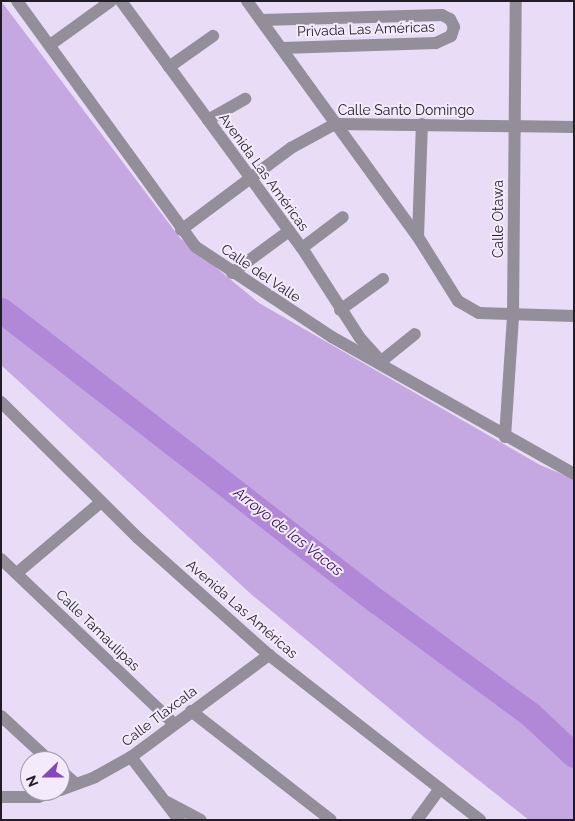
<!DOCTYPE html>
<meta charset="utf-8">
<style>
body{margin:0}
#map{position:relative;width:575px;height:821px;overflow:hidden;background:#e8dcf6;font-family:Raleway,sans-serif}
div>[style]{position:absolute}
.green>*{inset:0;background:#c5a7e2}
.river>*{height:25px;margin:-12.5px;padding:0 12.5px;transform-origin:12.5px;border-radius:12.5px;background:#b187d7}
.minor>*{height:12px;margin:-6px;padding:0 6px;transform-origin:6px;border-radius:6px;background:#938e99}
span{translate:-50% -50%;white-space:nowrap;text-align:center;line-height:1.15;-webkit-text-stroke:4px #f3ebfb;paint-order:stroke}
.street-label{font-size:14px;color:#211d26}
.water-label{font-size:15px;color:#3b1058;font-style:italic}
.frame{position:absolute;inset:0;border:2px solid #211d26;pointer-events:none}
.north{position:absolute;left:20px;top:751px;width:50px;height:50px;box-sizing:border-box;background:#f3ebfb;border:1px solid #9f99a6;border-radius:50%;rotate:248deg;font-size:14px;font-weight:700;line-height:20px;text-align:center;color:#211d26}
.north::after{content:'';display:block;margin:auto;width:18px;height:22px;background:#8846ba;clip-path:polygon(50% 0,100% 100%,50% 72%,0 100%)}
</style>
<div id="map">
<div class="green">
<i style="clip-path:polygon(1px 1px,180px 238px,259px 303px,540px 465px,574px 479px,574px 820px,529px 820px,424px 737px,251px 594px,1px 365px)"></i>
</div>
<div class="river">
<i style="left:1px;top:310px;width:477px;rotate:37.8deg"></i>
<i style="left:378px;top:602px;width:189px;rotate:36.4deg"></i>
<i style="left:530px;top:714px;width:60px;rotate:43deg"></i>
</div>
<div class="minor">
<i style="left:17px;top:1px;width:304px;rotate:54deg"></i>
<i style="left:196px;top:247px;width:163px;rotate:33.5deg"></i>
<i style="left:332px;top:337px;width:278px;rotate:29.5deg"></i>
<i style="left:121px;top:1px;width:306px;rotate:53.8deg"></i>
<i style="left:302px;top:248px;width:107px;rotate:57.2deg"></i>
<i style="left:360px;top:338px;width:27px;rotate:48deg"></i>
<i style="left:247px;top:1px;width:291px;rotate:54.1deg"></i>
<i style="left:418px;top:237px;width:75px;rotate:58deg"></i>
<i style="left:458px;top:301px;width:24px;rotate:30deg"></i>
<i style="left:479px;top:313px;width:95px;rotate:1.8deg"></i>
<i style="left:261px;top:20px;width:181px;rotate:-1.6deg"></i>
<i style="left:442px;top:15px;width:9px;rotate:27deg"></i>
<i style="left:450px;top:19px;width:9px;rotate:63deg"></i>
<i style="left:454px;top:27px;width:9px;rotate:108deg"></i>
<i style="left:451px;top:36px;width:17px;rotate:155deg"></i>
<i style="left:436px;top:43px;width:154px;rotate:178.1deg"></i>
<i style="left:50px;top:45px;width:75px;rotate:-35.8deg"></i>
<i style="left:169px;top:67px;width:54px;rotate:-35.2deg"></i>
<i style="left:208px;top:120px;width:43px;rotate:-29.6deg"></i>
<i style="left:181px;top:230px;width:137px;rotate:-36.7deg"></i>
<i style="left:291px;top:148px;width:50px;rotate:-28.6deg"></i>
<i style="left:335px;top:124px;width:239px;rotate:0.7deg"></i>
<i style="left:418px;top:237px;width:113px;rotate:-88deg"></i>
<i style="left:302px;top:248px;width:51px;rotate:-37.1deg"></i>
<i style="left:232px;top:273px;width:71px;rotate:-36.4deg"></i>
<i style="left:340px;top:310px;width:53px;rotate:-35.8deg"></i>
<i style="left:379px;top:363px;width:46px;rotate:-38.9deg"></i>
<i style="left:1px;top:402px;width:193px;rotate:44.8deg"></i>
<i style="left:138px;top:538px;width:176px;rotate:41.8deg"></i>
<i style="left:269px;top:655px;width:268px;rotate:38deg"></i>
<i style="left:505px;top:437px;width:121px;rotate:-86.2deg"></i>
<i style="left:513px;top:316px;width:315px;rotate:-89.5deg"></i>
<i style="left:1px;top:559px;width:238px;rotate:43.6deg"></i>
<i style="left:17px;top:573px;width:110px;rotate:-40.2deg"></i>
<i style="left:191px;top:711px;width:177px;rotate:37.9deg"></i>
<i style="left:1px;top:716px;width:67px;rotate:42.6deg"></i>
<i style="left:131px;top:757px;width:79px;rotate:52.7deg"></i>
<i style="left:60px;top:770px;width:21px;rotate:41deg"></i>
<i style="left:60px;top:790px;width:37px;rotate:-20deg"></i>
<i style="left:95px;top:777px;width:41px;rotate:-29.1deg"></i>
<i style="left:131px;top:757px;width:172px;rotate:-36.5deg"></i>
<i style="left:1px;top:797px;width:37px"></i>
<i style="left:38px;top:797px;width:19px;rotate:-18deg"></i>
<i style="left:167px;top:802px;width:38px;rotate:28deg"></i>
<i style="left:417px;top:820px;width:39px;rotate:-54deg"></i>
</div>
<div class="street-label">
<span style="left:366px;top:29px;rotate:-2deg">Privada Las Américas</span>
<span style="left:406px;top:110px">Calle Santo Domingo</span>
<span style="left:264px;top:172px;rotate:54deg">Avenida Las Américas</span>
<span style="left:498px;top:219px;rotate:-90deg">Calle Otawa</span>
<span style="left:261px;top:273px;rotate:34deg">Calle del Valle</span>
<span style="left:242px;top:609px;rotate:41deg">Avenida Las Américas</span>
<span style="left:98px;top:630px;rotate:44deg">Calle Tamaulipas</span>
<span style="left:159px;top:716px;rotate:-37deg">Calle Tlaxcala</span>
</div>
<div class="water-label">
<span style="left:288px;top:532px;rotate:38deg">Arroyo de las Vacas</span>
</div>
<div class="frame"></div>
<div class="north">N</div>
</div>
